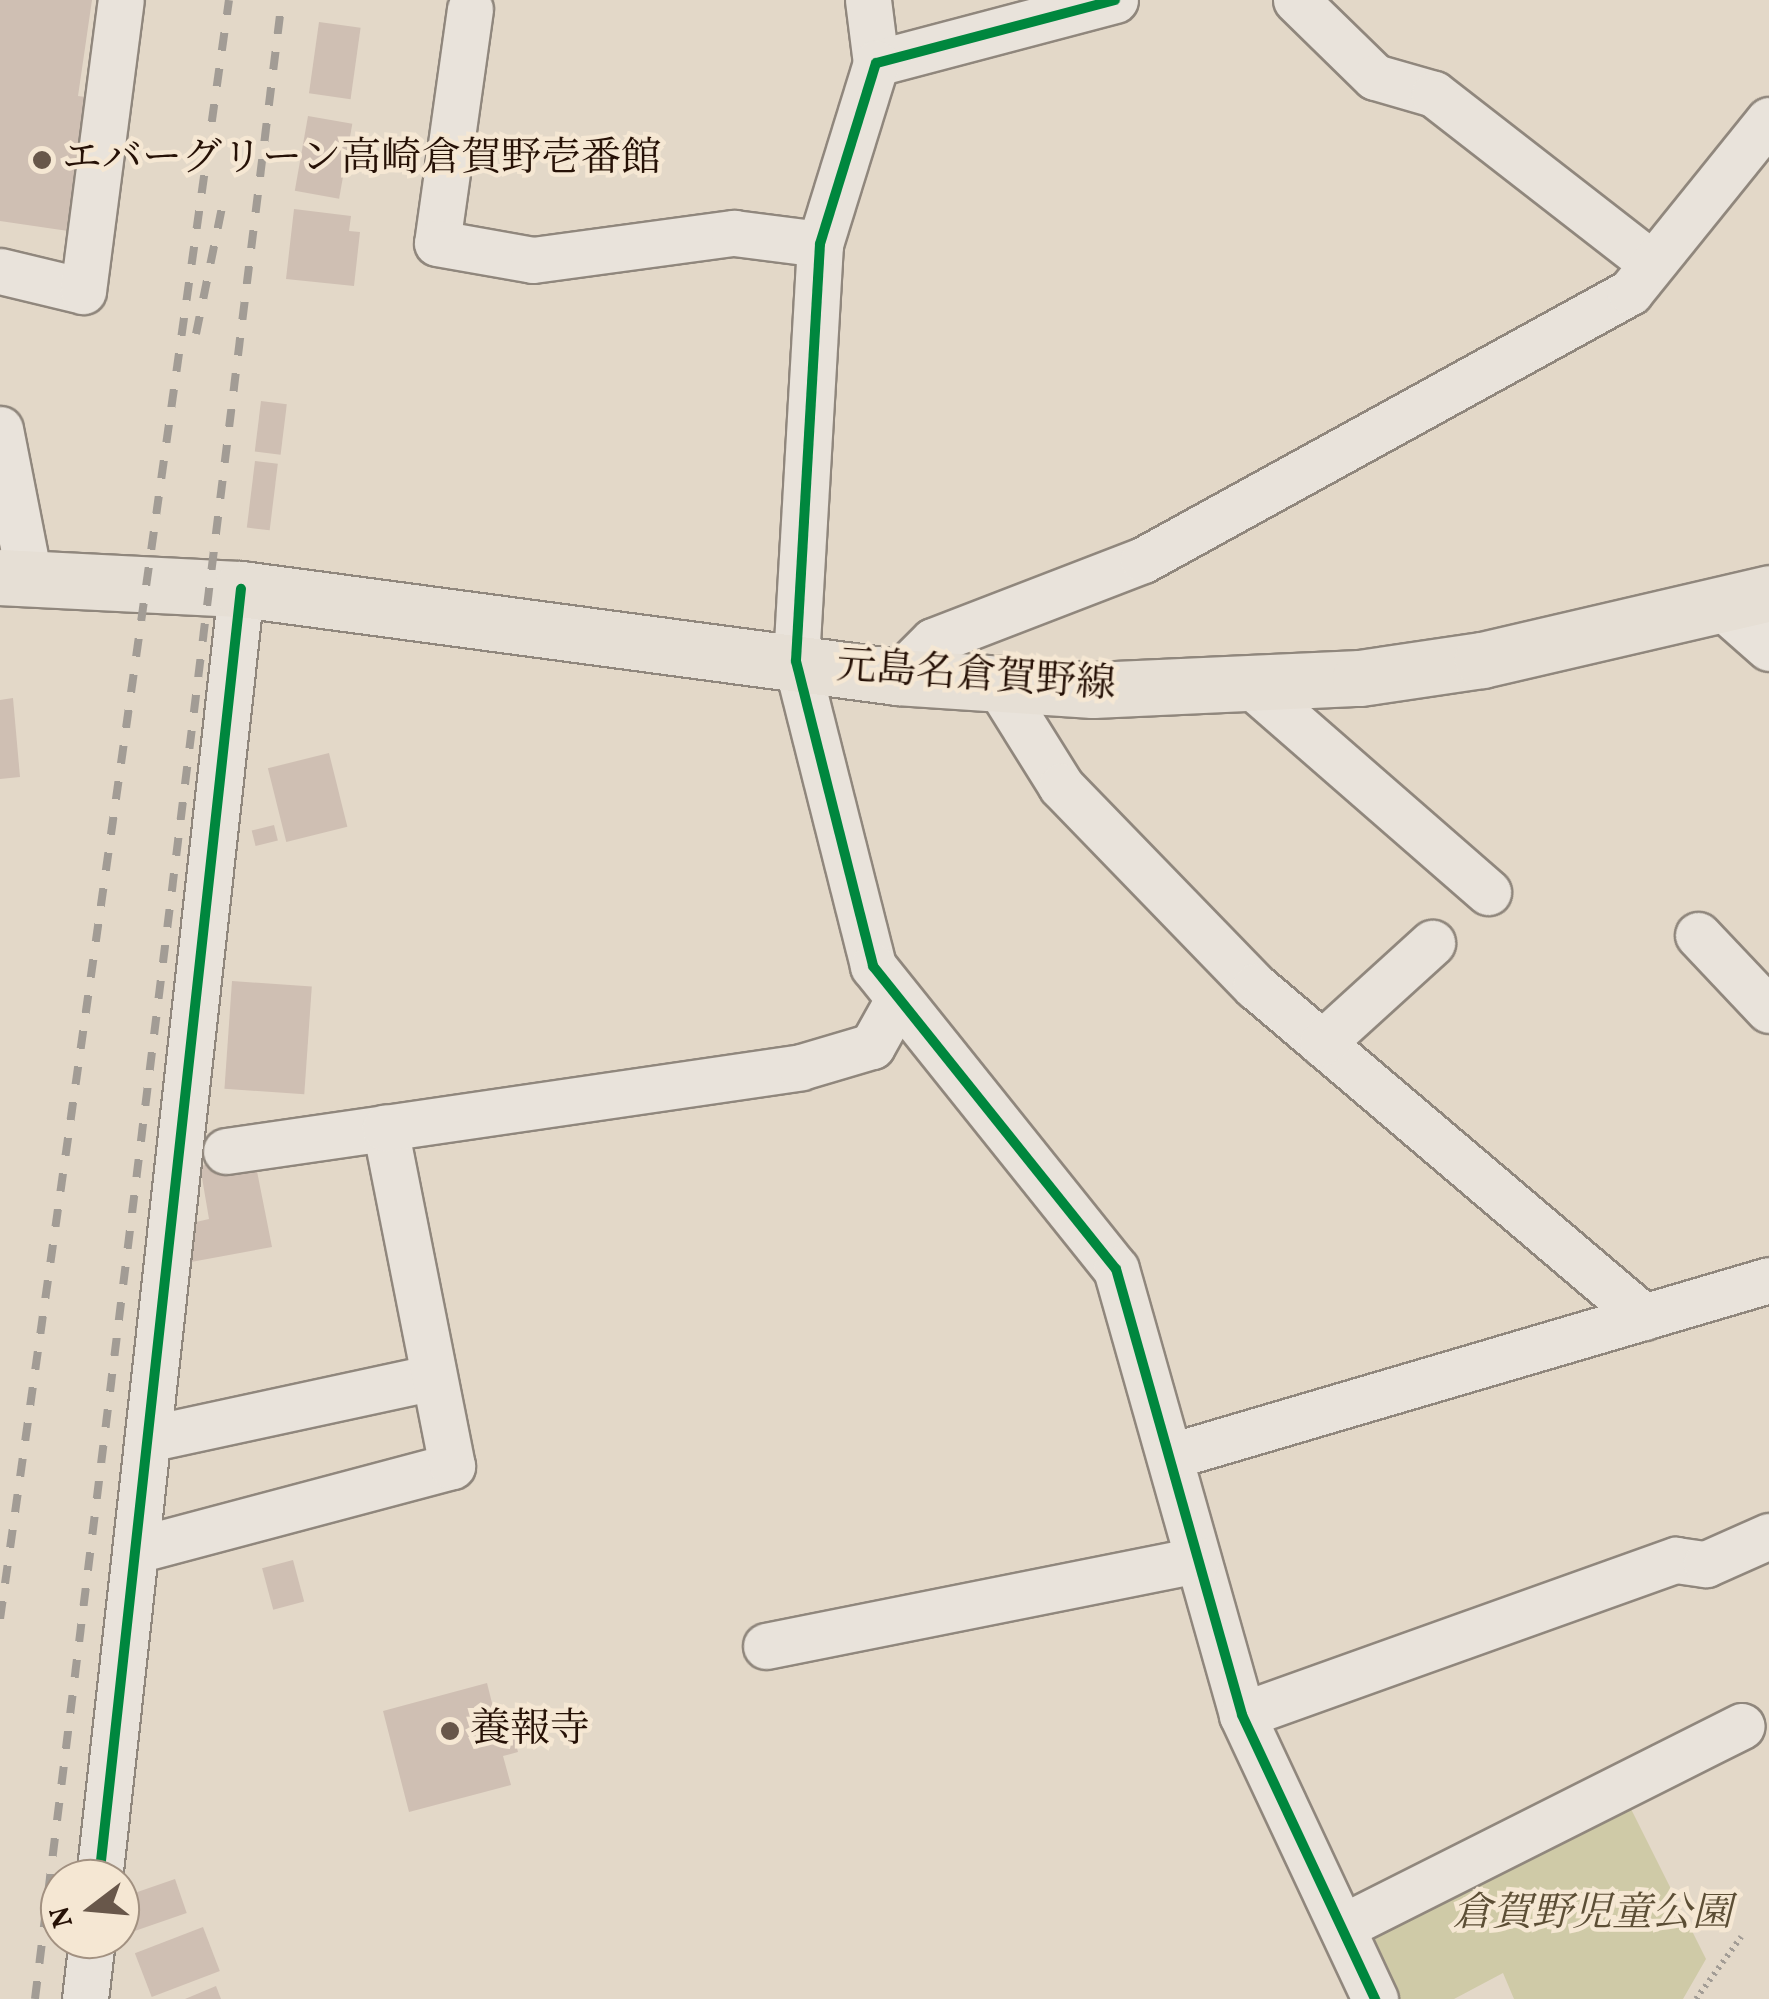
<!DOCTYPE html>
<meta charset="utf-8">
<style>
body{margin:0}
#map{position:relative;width:1769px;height:1999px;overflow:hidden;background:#e3d8c8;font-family:Vollkorn,"Noto Serif JP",serif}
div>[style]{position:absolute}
.green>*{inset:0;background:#cfcaa7}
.building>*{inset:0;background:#cfbfb3;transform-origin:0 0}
.path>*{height:6px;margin-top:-3px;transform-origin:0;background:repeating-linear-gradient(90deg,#a29c95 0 2.5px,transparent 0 7.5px)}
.roads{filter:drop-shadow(2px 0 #90877d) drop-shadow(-2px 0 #90877d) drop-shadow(0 2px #90877d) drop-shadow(0 -2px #90877d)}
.minor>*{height:45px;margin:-22.5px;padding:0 22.5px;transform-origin:22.5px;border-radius:22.5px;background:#e9e3db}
.major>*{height:55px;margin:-27.5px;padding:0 27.5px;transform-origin:27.5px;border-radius:27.5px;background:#e6dfd5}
.rail>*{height:8px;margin-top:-4px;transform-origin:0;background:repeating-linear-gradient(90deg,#a29c95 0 18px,transparent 0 36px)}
.cycleway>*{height:10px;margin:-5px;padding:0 5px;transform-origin:5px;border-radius:5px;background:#00873e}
.dots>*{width:28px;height:28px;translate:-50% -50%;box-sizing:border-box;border:5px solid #f5e7d3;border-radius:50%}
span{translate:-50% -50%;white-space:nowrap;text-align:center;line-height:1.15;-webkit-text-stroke:9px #f5e7d3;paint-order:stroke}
.poi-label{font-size:40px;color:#261106}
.left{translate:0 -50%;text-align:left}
.street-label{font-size:40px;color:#261106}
.park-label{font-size:40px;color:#5c4e35;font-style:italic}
.north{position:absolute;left:40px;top:1859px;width:100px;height:100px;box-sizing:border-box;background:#f5e7d3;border:2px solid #a29181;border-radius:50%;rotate:254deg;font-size:28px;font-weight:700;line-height:40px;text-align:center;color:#261106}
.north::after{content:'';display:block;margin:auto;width:35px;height:45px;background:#68574a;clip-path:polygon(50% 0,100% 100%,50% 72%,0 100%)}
</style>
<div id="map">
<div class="green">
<i style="clip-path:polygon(1627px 1801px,1706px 1959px,1683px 1999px,1514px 1999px,1503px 1973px,1454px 1999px,1400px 1999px,1371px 1941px)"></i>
</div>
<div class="building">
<i style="clip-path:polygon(0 0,92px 0,78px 96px,93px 98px,75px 232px,0 221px)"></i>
<i style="left:319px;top:22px;width:42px;height:72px;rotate:8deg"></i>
<i style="left:308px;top:116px;width:45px;height:76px;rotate:10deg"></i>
<i style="clip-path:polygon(294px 209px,351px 216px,349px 231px,360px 232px,354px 286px,286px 279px)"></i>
<i style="left:261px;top:401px;width:26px;height:51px;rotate:7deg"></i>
<i style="left:255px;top:461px;width:23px;height:67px;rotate:7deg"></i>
<i style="clip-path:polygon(13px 698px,20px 777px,0 779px,0 700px)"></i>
<i style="left:329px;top:753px;width:76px;height:63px;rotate:76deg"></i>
<i style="left:274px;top:825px;width:16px;height:23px;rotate:76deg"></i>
<i style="left:232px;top:981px;width:80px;height:108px;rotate:4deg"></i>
<i style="clip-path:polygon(254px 1156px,272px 1247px,191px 1262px,196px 1222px,209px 1219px,200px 1166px)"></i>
<i style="left:293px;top:1560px;width:43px;height:32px;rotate:75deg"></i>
<i style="clip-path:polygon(487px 1683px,494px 1711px,507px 1708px,518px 1752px,503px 1756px,511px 1785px,409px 1812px,383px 1711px)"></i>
<i style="left:175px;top:1879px;width:36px;height:55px;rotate:71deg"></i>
<i style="left:203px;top:1927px;width:47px;height:73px;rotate:69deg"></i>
<i style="clip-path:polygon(216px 1986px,221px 1999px,185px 1999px)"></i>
</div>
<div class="path">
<i style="left:1696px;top:1999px;width:77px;rotate:-54deg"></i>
</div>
<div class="roads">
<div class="minor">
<i style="left:868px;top:0;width:64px;rotate:82.8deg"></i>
<i style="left:1115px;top:0;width:247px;rotate:165.2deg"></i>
<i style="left:876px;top:63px;width:189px;rotate:107.2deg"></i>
<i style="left:820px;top:244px;width:418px;rotate:93.3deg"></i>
<i style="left:796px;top:661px;width:315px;rotate:75.8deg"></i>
<i style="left:873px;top:966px;width:388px;rotate:51.3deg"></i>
<i style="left:1116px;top:1269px;width:463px;rotate:74.2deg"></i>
<i style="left:1242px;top:1715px;width:314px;rotate:64.9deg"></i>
<i style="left:1296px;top:0;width:110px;rotate:44.3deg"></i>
<i style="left:1375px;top:77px;width:61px;rotate:16.1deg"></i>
<i style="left:1434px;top:94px;width:276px;rotate:37.9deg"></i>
<i style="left:470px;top:9px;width:236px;rotate:98deg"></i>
<i style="left:437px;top:243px;width:97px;rotate:10deg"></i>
<i style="left:533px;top:260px;width:203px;rotate:-7.7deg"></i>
<i style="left:734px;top:233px;width:87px;rotate:7.3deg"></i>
<i style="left:0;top:271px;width:85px;rotate:13.5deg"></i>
<i style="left:83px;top:291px;width:293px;rotate:-82.6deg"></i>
<i style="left:0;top:429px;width:151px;rotate:78.9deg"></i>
<i style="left:1720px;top:605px;width:65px;rotate:41.3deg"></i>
<i style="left:897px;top:677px;width:51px;rotate:-45deg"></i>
<i style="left:933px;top:641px;width:225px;rotate:-21.1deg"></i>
<i style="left:1143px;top:560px;width:556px;rotate:-28.82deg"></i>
<i style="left:1630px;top:292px;width:221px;rotate:-51.1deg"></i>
<i style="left:998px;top:685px;width:119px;rotate:58deg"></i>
<i style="left:1061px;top:786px;width:279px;rotate:45.9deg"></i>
<i style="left:1255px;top:986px;width:511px;rotate:40.39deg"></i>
<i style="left:1253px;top:687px;width:312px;rotate:41.1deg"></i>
<i style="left:1698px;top:935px;width:103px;rotate:46.6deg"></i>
<i style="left:1322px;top:1043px;width:149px;rotate:-42.3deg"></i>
<i style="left:226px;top:1151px;width:161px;rotate:-8.2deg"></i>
<i style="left:152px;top:1438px;width:284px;rotate:-12.2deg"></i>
<i style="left:1171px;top:1456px;width:623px;rotate:-16.4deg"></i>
<i style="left:140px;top:1549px;width:323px;rotate:-14.9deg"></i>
<i style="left:452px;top:1466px;width:345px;rotate:-101.2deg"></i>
<i style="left:385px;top:1128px;width:420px;rotate:-8.3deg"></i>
<i style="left:801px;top:1067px;width:74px;rotate:-16.5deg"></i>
<i style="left:872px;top:1046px;width:49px;rotate:-60.8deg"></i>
<i style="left:766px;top:1646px;width:439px;rotate:-11.3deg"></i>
<i style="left:1242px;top:1715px;width:461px;rotate:-19.7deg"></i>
<i style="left:1676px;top:1560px;width:30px;rotate:8deg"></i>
<i style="left:1706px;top:1564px;width:69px;rotate:-24deg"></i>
<i style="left:99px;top:1879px;width:1298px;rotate:-83.72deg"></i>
<i style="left:1344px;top:1926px;width:445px;rotate:-26.7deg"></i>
<i style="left:85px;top:1999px;width:60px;rotate:-83.3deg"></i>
</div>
<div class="major">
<i style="left:0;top:577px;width:241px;rotate:2.9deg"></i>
<i style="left:241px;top:589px;width:662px;rotate:7.64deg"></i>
<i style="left:897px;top:677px;width:196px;rotate:3.8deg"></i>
<i style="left:1093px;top:690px;width:267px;rotate:-2.6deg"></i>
<i style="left:1360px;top:678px;width:123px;rotate:-8.4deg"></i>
<i style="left:1482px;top:660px;width:295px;rotate:-13.1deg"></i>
</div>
</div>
<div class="rail">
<i style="left:196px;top:334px;width:130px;rotate:-78.4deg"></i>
<i style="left:0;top:1619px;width:1635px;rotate:-81.95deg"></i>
<i style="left:35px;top:1999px;width:2014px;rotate:-82.96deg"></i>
</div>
<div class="cycleway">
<i style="left:1115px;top:0;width:247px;rotate:165.2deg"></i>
<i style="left:876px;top:63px;width:189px;rotate:107.2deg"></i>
<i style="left:820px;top:244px;width:418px;rotate:93.3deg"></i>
<i style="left:796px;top:661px;width:315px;rotate:75.8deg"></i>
<i style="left:873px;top:966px;width:388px;rotate:51.3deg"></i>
<i style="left:1116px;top:1269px;width:463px;rotate:74.2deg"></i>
<i style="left:1242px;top:1715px;width:314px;rotate:64.9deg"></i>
<i style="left:99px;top:1879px;width:1298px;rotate:-83.72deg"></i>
</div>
<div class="dots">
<i style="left:42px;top:160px;background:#68574a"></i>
<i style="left:450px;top:1731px;background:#68574a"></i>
</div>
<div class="poi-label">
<span class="left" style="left:62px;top:160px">エバーグリーン高崎倉賀野壱番館</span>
<span class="left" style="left:470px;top:1731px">養報寺</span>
</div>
<div class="street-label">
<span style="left:976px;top:677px;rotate:4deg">元島名倉賀野線</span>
</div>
<div class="park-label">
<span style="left:1592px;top:1915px">倉賀野児童公園</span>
</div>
<div class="north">N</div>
</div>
